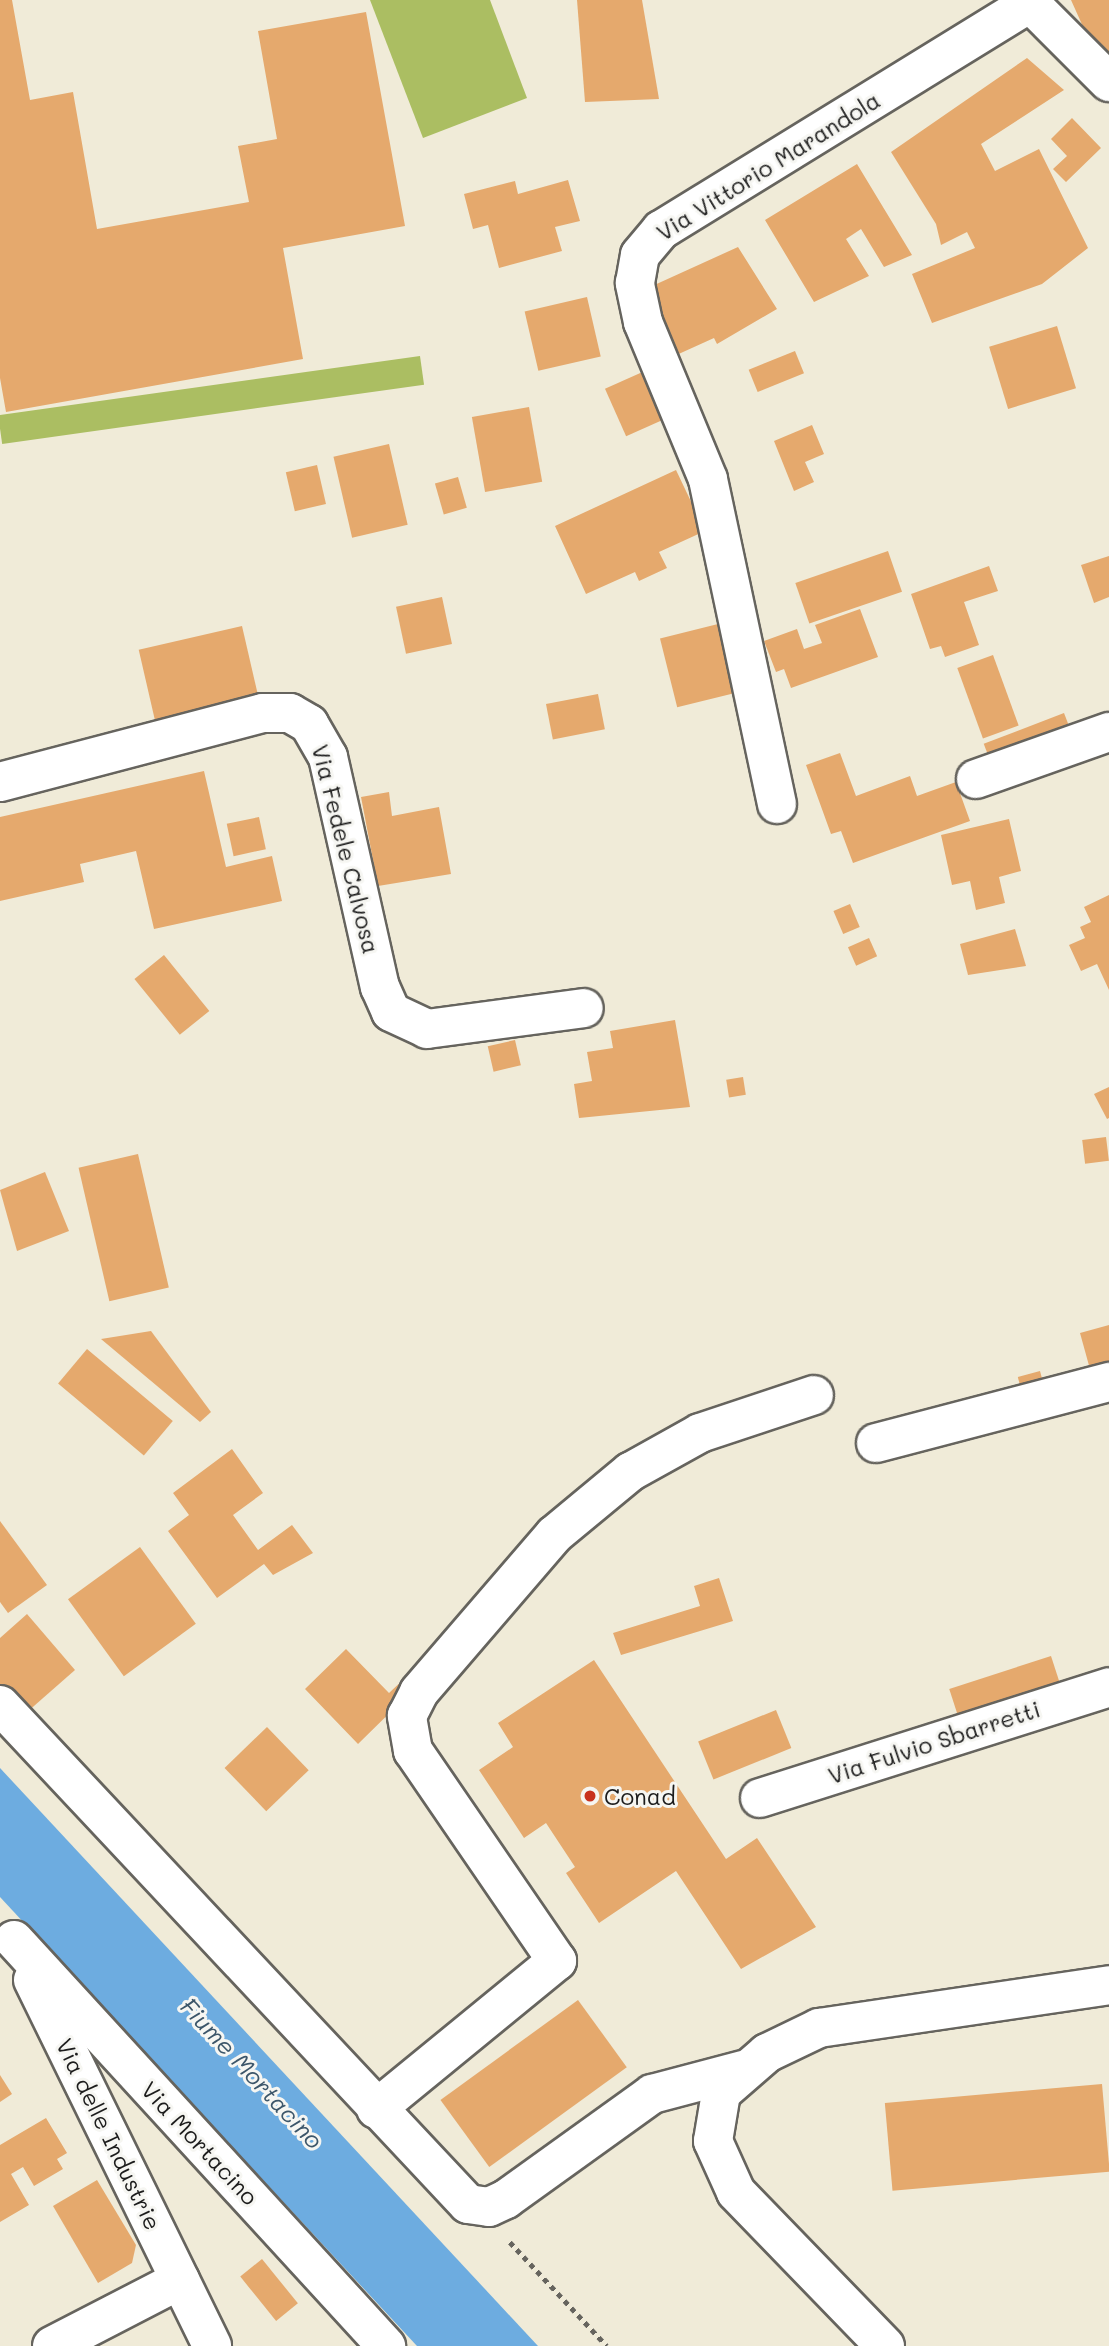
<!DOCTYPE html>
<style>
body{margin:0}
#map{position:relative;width:1109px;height:2346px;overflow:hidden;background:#f0ebd8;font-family:Mali,sans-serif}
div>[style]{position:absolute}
.green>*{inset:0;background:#abbe62;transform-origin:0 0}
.water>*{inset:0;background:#6dace0}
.building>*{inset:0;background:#e5a96d;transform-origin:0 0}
.path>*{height:4.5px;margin-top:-2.25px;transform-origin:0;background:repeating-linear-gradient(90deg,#66645e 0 5px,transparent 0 10px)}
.roads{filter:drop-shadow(2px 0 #66645e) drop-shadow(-2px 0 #66645e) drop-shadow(0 2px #66645e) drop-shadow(0 -2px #66645e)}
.minor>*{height:38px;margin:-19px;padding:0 19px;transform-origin:19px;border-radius:19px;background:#fff}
.dots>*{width:19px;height:19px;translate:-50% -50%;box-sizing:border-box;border:4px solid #f6f6f2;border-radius:50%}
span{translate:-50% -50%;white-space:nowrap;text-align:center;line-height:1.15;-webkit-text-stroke:6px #f6f6f2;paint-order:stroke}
.street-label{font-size:23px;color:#1c1c1c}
.poi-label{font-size:23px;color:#1c1c1c}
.left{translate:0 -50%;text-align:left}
.water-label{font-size:24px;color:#3c566a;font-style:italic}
</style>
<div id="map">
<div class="green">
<i style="clip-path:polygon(370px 0,490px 0,527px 98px,423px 138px)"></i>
<i style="left:420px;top:356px;width:29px;height:426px;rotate:82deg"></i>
</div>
<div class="water">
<i style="clip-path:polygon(0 1768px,538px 2346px,417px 2346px,0 1897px)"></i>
</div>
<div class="building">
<i style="clip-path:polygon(0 0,12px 0,30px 100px,73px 92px,97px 229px,249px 202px,238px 146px,277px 139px,258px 31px,366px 12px,405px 226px,283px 248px,303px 359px,6px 412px,0 378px)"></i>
<i style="clip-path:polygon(577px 0,642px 0,659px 99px,585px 102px)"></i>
<i style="clip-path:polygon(1071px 0,1109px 0,1109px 56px,1096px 39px,1089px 40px)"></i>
<i style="clip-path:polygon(1027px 58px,1064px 90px,981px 144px,995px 171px,1039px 149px,1088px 248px,1042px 284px,932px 323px,912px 274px,975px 248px,967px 232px,941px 245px,936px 224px,891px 152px)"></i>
<i style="clip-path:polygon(1072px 118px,1101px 148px,1066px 182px,1053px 169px,1067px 156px,1051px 139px)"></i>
<i style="clip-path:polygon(857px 164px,912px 255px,884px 267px,861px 229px,846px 239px,869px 276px,814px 302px,765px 220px)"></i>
<i style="clip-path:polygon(568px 180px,580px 221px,555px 227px,562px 251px,499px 268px,488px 225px,473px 229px,464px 194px,515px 181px,518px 194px)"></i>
<i style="clip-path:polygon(738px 247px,777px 309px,717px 344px,714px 338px,672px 357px,655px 320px,663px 316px,650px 287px)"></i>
<i style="left:587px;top:297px;width:61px;height:64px;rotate:77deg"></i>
<i style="left:1057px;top:326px;width:65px;height:71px;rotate:73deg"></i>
<i style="left:795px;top:351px;width:24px;height:50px;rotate:68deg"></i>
<i style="left:647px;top:370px;width:52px;height:46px;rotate:66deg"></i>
<i style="left:529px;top:407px;width:76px;height:58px;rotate:80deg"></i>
<i style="clip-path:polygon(812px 425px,824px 454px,805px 462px,814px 482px,794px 491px,774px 441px)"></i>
<i style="left:389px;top:444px;width:83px;height:57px;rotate:77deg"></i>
<i style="left:317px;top:465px;width:40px;height:32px;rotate:77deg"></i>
<i style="clip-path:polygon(676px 470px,705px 531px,659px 552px,667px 568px,639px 581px,635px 572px,586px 594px,555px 526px)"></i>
<i style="left:458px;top:477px;width:32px;height:24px;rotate:74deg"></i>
<i style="left:888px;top:551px;width:43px;height:98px;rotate:71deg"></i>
<i style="clip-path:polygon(1109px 556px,1109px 597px,1094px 603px,1081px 565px)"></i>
<i style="clip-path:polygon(989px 566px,998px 591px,964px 602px,979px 645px,945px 657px,941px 646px,930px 649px,911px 594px)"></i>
<i style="left:442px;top:597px;width:48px;height:47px;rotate:78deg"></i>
<i style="clip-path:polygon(860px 609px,878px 657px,791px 688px,784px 669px,776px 672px,764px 641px,797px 629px,804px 649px,822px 643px,815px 625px)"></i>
<i style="left:726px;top:622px;width:71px;height:68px;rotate:76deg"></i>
<i style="left:242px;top:626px;width:76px;height:106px;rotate:77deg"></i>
<i style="left:993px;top:655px;width:75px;height:38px;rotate:70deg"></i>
<i style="left:598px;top:694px;width:36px;height:53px;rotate:79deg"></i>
<i style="left:1064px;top:713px;width:26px;height:86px;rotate:69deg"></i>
<i style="clip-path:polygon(840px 753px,856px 796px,910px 776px,917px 796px,956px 782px,970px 821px,853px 863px,841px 831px,831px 834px,806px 765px)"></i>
<i style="clip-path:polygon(204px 771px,226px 867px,272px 856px,282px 901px,154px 929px,136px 851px,80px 864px,84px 882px,0 901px,0 817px)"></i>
<i style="clip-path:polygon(389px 792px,392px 816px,439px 807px,451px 874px,378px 886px,361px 797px)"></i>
<i style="left:259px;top:817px;width:33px;height:33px;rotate:78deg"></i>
<i style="clip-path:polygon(1009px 819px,1021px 871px,999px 877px,1005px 903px,976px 910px,970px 881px,952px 885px,941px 835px)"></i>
<i style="clip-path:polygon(1109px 895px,1109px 990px,1097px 964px,1081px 971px,1069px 945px,1085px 938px,1080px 927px,1091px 922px,1084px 907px)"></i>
<i style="left:850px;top:904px;width:25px;height:18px;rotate:67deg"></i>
<i style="clip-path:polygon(1015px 929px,1026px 966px,968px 975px,960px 944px)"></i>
<i style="left:869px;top:938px;width:20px;height:23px;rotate:66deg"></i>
<i style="left:164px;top:955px;width:72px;height:38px;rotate:51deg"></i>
<i style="clip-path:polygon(675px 1020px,690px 1107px,579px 1118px,574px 1084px,592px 1081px,587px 1052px,613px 1048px,610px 1031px)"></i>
<i style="left:515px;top:1040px;width:26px;height:28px;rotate:77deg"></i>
<i style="left:743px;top:1077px;width:18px;height:17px;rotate:81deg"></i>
<i style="clip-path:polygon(1109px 1087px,1109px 1118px,1107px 1119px,1094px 1094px)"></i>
<i style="left:1106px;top:1137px;width:24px;height:24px;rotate:83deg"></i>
<i style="left:138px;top:1154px;width:137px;height:61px;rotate:77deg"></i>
<i style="clip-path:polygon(45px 1172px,69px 1231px,17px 1251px,0 1190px)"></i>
<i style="clip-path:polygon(1109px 1325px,1109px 1376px,1093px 1380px,1080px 1333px)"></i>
<i style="clip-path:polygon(151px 1331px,211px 1412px,200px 1422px,101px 1339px)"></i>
<i style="left:87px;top:1349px;width:112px;height:45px;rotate:40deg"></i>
<i style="left:1040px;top:1371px;width:20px;height:23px;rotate:75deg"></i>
<i style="clip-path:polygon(232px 1449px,263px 1493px,233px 1515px,258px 1550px,292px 1525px,313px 1553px,273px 1575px,264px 1564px,217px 1598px,168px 1531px,189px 1515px,173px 1493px)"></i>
<i style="clip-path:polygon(0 1521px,47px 1585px,8px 1613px,0 1602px)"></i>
<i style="left:140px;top:1547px;width:95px;height:89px;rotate:54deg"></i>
<i style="clip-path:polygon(719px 1578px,733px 1621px,621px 1655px,613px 1633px,700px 1606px,694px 1586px)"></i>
<i style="clip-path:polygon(27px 1614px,75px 1670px,26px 1713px,0 1684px,0 1638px)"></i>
<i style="clip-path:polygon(346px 1649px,389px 1693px,405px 1678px,415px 1688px,358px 1744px,305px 1689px)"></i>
<i style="left:1051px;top:1656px;width:36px;height:107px;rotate:72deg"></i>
<i style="clip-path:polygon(594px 1660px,726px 1859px,757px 1838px,816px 1927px,741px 1969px,676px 1871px,599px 1923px,566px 1873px,575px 1867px,546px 1823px,524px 1838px,479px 1770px,513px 1747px,498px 1723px)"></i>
<i style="left:776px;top:1710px;width:41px;height:84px;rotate:68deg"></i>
<i style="left:267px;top:1727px;width:60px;height:59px;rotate:46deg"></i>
<i style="left:578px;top:2000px;width:83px;height:170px;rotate:54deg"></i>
<i style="clip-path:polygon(0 2075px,12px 2094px,0 2102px)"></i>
<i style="left:1102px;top:2084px;width:88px;height:218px;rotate:85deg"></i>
<i style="clip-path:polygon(46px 2118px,67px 2153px,57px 2159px,63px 2169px,34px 2186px,23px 2167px,11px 2174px,29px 2205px,0 2222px,0 2145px)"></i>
<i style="clip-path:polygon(97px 2180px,136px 2245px,132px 2263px,98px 2283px,53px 2206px)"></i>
<i style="left:262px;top:2259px;width:57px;height:28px;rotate:51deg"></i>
</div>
<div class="path">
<i style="left:510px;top:2242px;width:142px;rotate:47deg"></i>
</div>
<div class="roads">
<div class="minor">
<i style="left:1027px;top:0;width:116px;rotate:45deg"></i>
<i style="left:976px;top:779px;width:141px;rotate:-19.5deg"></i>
<i style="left:0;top:782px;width:272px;rotate:-14.7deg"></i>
<i style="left:263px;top:713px;width:27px"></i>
<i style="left:290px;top:713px;width:22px;rotate:30deg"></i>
<i style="left:309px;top:724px;width:38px;rotate:60deg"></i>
<i style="left:328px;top:757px;width:236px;rotate:77.3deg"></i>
<i style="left:380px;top:987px;width:27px;rotate:66deg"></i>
<i style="left:391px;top:1012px;width:40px;rotate:25deg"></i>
<i style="left:427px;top:1029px;width:158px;rotate:-7.6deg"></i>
<i style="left:777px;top:804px;width:332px;rotate:-102deg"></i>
<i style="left:708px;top:479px;width:170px;rotate:-112.5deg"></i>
<i style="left:643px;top:322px;width:40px;rotate:-102deg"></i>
<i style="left:635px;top:283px;width:28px;rotate:-80deg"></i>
<i style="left:640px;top:255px;width:33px;rotate:-50deg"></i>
<i style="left:661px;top:230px;width:433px;rotate:-31.6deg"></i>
<i style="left:876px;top:1443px;width:241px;rotate:-14.7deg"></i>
<i style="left:0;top:1705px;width:684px;rotate:46.84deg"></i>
<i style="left:468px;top:2204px;width:21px;rotate:8deg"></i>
<i style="left:489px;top:2207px;width:19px;rotate:-25deg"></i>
<i style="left:506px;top:2199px;width:180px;rotate:-35.7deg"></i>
<i style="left:652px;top:2094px;width:94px;rotate:-14.8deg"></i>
<i style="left:760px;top:1798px;width:366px;rotate:-17.6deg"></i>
<i style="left:14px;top:1940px;width:551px;rotate:47.5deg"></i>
<i style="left:33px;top:1980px;width:407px;rotate:63.9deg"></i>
<i style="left:376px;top:2109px;width:234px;rotate:-39.3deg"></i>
<i style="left:557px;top:1961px;width:255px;rotate:-124.4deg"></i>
<i style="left:413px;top:1751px;width:36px;rotate:-100deg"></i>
<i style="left:407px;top:1716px;width:27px;rotate:-63deg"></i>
<i style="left:419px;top:1692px;width:207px;rotate:-49.3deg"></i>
<i style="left:554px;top:1535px;width:99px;rotate:-39.7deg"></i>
<i style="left:630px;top:1472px;width:80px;rotate:-29.1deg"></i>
<i style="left:700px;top:1433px;width:120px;rotate:-18.4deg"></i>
<i style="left:52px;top:2346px;width:144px;rotate:-27.3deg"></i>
<i style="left:885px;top:2346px;width:214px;rotate:-134.1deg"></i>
<i style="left:736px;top:2192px;width:56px;rotate:-114.3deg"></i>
<i style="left:713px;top:2141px;width:49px;rotate:-80.5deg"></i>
<i style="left:721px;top:2093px;width:61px;rotate:-41deg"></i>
<i style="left:767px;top:2053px;width:58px;rotate:-25.7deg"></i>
<i style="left:819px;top:2028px;width:293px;rotate:-8.4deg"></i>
</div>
</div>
<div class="dots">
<i style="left:590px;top:1796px;background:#c8321e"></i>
</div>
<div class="street-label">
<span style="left:768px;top:166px;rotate:-32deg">Via Vittorio Marandola</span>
<span style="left:346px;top:849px;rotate:76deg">Via Fedele Calvosa</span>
<span style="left:934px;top:1742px;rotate:-18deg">Via Fulvio Sbarretti</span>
<span style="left:109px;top:2134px;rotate:64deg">Via delle Industrie</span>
<span style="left:200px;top:2143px;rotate:47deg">Via Mortacino</span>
</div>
<div class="poi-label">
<span class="left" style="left:604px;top:1796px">Conad</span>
</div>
<div class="water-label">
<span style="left:252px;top:2073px;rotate:47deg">Fiume Mortacino</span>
</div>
</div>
